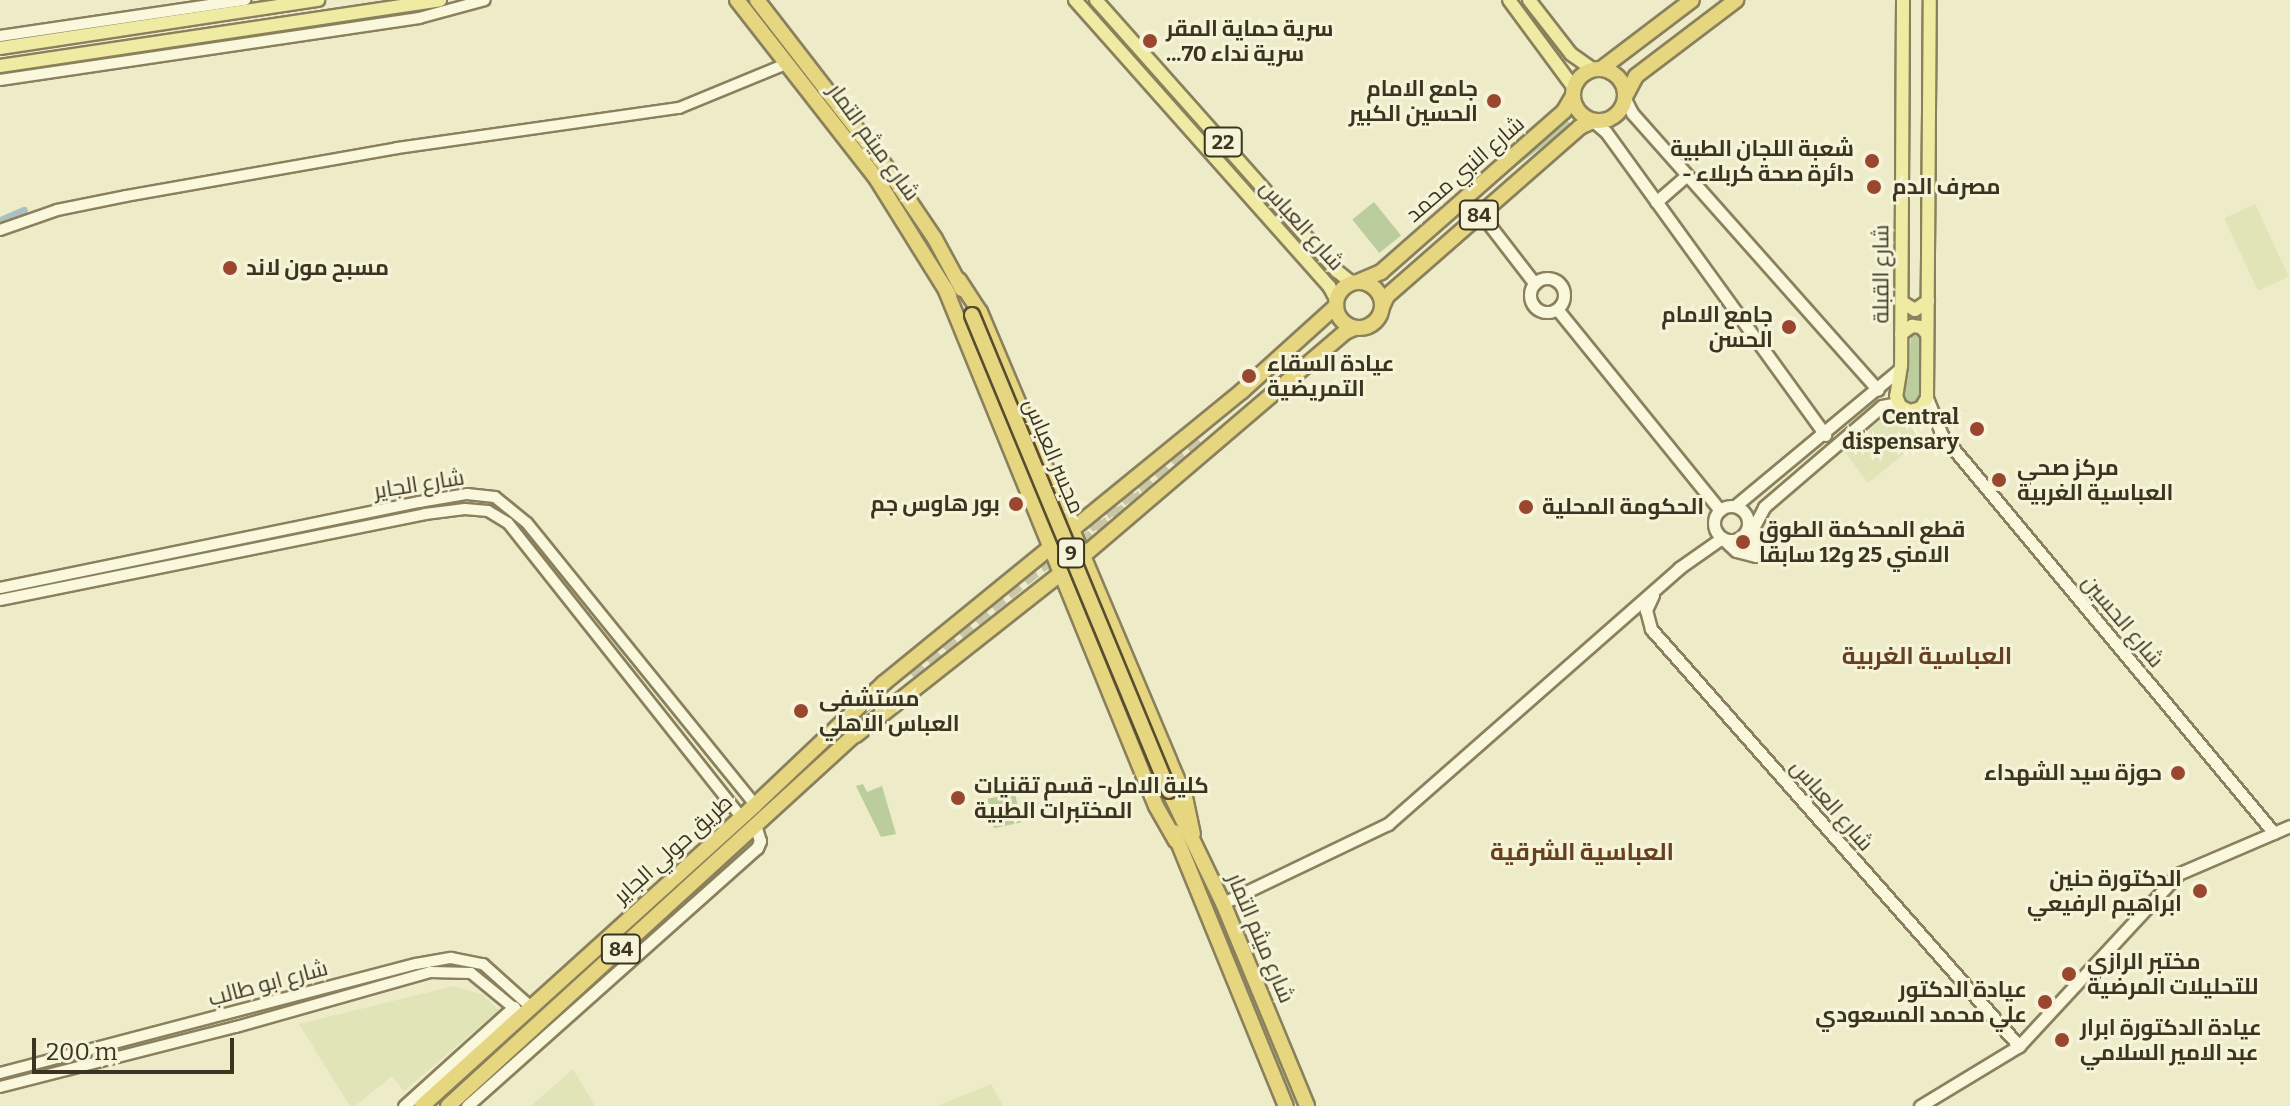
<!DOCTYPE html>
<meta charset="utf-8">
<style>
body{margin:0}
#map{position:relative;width:2290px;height:1106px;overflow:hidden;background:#eeecc8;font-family:Bitter,Cairo,serif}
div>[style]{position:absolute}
.farmland>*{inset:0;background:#e0e4b6;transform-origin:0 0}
.green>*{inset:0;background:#bbcd9c;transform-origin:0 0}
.canal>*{height:7px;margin:-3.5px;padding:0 3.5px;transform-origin:3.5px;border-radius:3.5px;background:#a9c2c1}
.trunk-tunnel>*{height:14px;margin-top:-7px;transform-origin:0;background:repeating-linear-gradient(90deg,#cac7a7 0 14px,transparent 0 21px)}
.roads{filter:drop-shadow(2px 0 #8a805d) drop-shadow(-2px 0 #8a805d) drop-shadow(0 2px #8a805d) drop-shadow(0 -2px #8a805d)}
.tertiary>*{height:10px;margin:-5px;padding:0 5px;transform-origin:5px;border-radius:5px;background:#f9f7dc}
.secondary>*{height:11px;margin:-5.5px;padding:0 5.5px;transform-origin:5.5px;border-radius:5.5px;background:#f9f7dc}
.secondary>.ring{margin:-5.5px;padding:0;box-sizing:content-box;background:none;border:11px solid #f9f7dc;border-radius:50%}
.primary>*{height:12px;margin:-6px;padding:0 6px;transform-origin:6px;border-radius:6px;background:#f0eba2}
.trunk>*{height:14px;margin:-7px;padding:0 7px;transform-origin:7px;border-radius:7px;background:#e6d67f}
.trunk>.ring{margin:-7px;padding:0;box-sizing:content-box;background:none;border:14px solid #e6d67f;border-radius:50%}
.bridges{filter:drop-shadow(2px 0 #594d31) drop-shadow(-2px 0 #594d31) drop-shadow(0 2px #594d31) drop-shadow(0 -2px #594d31)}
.trunk-bridge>*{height:14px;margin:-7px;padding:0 7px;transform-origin:7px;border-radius:7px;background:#e6d67f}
.dots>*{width:22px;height:22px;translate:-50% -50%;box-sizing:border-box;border:4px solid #f6f4d8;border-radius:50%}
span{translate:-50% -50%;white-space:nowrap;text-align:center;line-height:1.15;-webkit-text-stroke:6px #f6f4d8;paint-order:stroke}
.shield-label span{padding:2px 6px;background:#f6f4d8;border:2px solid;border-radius:6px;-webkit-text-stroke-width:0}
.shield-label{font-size:20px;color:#3b3421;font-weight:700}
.poi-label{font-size:22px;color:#3b3421;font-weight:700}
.left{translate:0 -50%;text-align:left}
.right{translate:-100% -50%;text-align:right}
.street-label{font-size:22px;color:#3b3421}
.neighbourhood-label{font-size:24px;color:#674020;font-weight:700}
.scale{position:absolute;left:32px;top:1038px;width:202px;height:36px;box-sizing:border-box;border:4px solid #3b3421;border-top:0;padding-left:10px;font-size:24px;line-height:28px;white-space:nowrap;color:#3b3421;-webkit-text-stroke:6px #f6f4d8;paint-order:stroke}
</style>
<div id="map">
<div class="farmland">
<i style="left:2255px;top:204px;width:80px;height:34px;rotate:65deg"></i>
<i style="clip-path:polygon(1889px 412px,1897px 413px,1922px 439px,1868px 483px,1845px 452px)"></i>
<i style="clip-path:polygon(454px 986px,483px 995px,499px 1010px,404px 1091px,392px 1076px,355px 1106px,350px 1106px,299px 1024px)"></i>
<i style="clip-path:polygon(573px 1069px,595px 1106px,531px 1106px)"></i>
<i style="clip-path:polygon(991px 1084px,1003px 1106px,937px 1106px)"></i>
</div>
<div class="green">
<i style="left:1568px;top:121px;width:5px;height:245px;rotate:53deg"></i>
<i style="left:1374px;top:202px;width:43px;height:28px;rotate:51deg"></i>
<i style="clip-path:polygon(1918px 334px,1922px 340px,1920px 397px,1912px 404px,1903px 399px,1902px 392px,1908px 375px,1911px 336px)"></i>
<i style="clip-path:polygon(863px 784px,867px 792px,882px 786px,896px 834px,881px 837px,856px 786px)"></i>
<i style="left:1015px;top:793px;width:30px;height:28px;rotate:78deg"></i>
</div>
<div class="canal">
<i style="left:0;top:220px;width:26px;rotate:-23deg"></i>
</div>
<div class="trunk-tunnel">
<i style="left:1049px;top:571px;width:136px;rotate:-38.7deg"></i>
<i style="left:910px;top:673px;width:371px;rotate:-39.3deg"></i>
</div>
<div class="roads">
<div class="tertiary">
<i style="left:0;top:36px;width:248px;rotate:-8.4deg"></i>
<i style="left:0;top:80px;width:424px;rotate:-8.4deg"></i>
<i style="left:419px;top:18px;width:68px;rotate:-15.3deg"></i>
<i style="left:0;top:230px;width:60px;rotate:-19.3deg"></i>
<i style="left:57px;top:210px;width:70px;rotate:-11.5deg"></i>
<i style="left:126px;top:196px;width:275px;rotate:-10deg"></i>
<i style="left:397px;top:148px;width:285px;rotate:-8.1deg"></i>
<i style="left:679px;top:108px;width:118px;rotate:-22.4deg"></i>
<i style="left:0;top:588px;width:428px;rotate:-11.6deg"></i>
<i style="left:419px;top:502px;width:49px;rotate:-9.5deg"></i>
<i style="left:467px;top:494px;width:28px;rotate:6deg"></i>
<i style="left:495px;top:497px;width:41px;rotate:39.1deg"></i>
<i style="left:527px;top:523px;width:363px;rotate:51deg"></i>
<i style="left:0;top:600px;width:434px;rotate:-11.4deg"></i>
<i style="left:425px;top:514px;width:40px;rotate:-7.1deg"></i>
<i style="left:465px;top:509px;width:23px;rotate:5deg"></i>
<i style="left:488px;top:511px;width:23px;rotate:31deg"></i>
<i style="left:508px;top:523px;width:377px;rotate:51.6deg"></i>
<i style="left:0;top:1073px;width:430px;rotate:-14.7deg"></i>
<i style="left:416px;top:964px;width:36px;rotate:-10deg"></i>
<i style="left:451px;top:958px;width:33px;rotate:11deg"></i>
<i style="left:483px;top:964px;width:64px;rotate:41.9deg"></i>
<i style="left:0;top:1087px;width:244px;rotate:-14.3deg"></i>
<i style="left:236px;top:1027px;width:202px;rotate:-15.8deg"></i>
<i style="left:430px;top:972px;width:41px;rotate:1.4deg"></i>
<i style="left:471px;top:973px;width:63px;rotate:39.2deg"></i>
</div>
<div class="secondary">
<i style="left:1625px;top:99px;width:16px;rotate:63deg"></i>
<i style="left:1632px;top:113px;width:370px;rotate:48.4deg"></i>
<i style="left:1593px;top:121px;width:17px;rotate:40deg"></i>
<i style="left:1606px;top:132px;width:374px;rotate:54.1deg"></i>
<i style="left:1656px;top:202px;width:41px;rotate:-41.1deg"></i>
<i style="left:1481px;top:214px;width:88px;rotate:52.4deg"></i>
<i class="ring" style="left:1530px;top:278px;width:23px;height:23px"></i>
<i style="left:1557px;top:309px;width:259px;rotate:51deg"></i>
<i style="left:1927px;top:398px;width:40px;rotate:68deg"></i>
<i style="left:1942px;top:435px;width:518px;rotate:50.17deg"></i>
<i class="ring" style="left:1714px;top:506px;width:23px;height:23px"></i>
<i style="left:1735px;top:506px;width:214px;rotate:-39.7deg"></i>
<i style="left:1722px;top:538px;width:19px;rotate:43deg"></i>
<i style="left:1736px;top:551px;width:21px;rotate:14deg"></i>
<i style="left:1756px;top:556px;width:26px;rotate:-99deg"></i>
<i style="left:1752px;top:530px;width:26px;rotate:-62deg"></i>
<i style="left:1764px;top:507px;width:155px;rotate:-40.6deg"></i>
<i style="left:1882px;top:406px;width:16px;rotate:-11deg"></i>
<i style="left:1653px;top:595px;width:17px;rotate:115deg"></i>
<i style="left:1646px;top:610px;width:20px;rotate:75deg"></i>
<i style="left:1651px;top:629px;width:556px;rotate:48.57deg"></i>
<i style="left:1223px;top:903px;width:183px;rotate:-25.6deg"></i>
<i style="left:1388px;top:824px;width:388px;rotate:-41.3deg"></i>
<i style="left:1679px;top:568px;width:52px;rotate:-34.9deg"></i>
<i style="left:404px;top:1106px;width:148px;rotate:-42deg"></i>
<i style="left:467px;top:1106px;width:388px;rotate:-41.7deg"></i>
<i style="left:757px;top:848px;width:8px;rotate:-67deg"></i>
<i style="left:760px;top:841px;width:14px;rotate:-107deg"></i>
<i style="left:1920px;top:1106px;width:116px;rotate:-31.2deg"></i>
<i style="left:2019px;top:1046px;width:234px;rotate:-47.2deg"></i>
<i style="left:2178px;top:874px;width:122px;rotate:-23.2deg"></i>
</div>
<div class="primary">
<i style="left:1075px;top:0;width:383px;rotate:48.4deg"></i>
<i style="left:1329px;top:286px;width:15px;rotate:62deg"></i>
<i style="left:1096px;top:0;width:363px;rotate:48.4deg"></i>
<i style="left:1337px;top:271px;width:19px;rotate:39deg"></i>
<i style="left:1509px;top:0;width:109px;rotate:53.5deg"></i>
<i style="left:1529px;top:0;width:68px;rotate:52.1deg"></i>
<i style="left:1571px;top:54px;width:28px;rotate:35deg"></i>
<i style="left:1903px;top:0;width:366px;rotate:90.3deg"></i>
<i style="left:1901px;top:366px;width:30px;rotate:99deg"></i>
<i style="left:1896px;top:396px;width:11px;rotate:68deg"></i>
<i style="left:1900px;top:406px;width:11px;rotate:27deg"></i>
<i style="left:1910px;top:411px;width:11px;rotate:-15deg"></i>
<i style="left:1921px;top:408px;width:12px;rotate:-59deg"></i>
<i style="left:1927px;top:398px;width:398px;rotate:-89.6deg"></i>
<i style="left:0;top:48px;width:322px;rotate:-8.6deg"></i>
<i style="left:0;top:66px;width:445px;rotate:-8.5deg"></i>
<i style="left:1902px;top:302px;width:15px;rotate:32deg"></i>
<i style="left:1915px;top:310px;width:16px;rotate:-35deg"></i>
<i style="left:1901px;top:334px;width:14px;rotate:-36deg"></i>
<i style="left:1912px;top:326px;width:9px;rotate:6deg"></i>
<i style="left:1921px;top:327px;width:9px;rotate:49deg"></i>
</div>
<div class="trunk">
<i style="left:737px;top:0;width:226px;rotate:52deg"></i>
<i style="left:876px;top:178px;width:138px;rotate:58deg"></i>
<i style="left:757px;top:0;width:216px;rotate:52.3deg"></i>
<i style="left:889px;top:171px;width:82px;rotate:55.9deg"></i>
<i style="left:935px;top:239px;width:57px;rotate:61.6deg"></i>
<i class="ring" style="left:1573px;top:69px;width:38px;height:38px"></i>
<i style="left:1601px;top:69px;width:114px;rotate:-37.2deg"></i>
<i style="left:1626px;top:95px;width:21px;rotate:-62deg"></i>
<i style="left:1636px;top:76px;width:126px;rotate:-37.2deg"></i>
<i style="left:959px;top:280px;width:38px;rotate:57deg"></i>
<i style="left:980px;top:312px;width:486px;rotate:67.1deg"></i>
<i style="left:1169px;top:760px;width:40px;rotate:66.6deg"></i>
<i style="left:1185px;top:797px;width:38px;rotate:78deg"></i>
<i style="left:1360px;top:281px;width:23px;rotate:-23deg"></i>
<i style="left:1381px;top:272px;width:244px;rotate:-41.3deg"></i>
<i style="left:1564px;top:111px;width:17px;rotate:-59deg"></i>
<i class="ring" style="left:1336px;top:282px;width:32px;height:32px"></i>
<i style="left:945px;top:288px;width:559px;rotate:67.84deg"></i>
<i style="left:1156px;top:806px;width:40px;rotate:60.3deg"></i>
<i style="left:1382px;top:307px;width:12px;rotate:-66deg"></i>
<i style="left:1387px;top:296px;width:257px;rotate:-41.2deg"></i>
<i style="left:1580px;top:127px;width:14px;rotate:-25deg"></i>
<i style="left:856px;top:735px;width:289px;rotate:-38.3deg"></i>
<i style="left:1083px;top:556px;width:345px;rotate:-40.5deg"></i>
<i style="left:1345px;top:332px;width:11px;rotate:-22deg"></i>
<i style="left:1169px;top:791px;width:124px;rotate:64.3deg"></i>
<i style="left:1223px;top:903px;width:220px;rotate:67.5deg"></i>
<i style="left:1174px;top:832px;width:296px;rotate:67.8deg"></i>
<i style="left:422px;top:1106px;width:449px;rotate:-42.1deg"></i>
<i style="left:755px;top:805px;width:178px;rotate:-43.4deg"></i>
<i style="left:884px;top:683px;width:462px;rotate:-39.2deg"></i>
<i style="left:1242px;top:391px;width:127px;rotate:-42.1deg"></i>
<i style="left:448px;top:1106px;width:559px;rotate:-42.39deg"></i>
</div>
</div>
<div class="bridges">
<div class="trunk-bridge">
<i style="left:972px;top:315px;width:515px;rotate:67.52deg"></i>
</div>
</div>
<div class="dots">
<i style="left:1150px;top:41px;background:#99472e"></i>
<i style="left:1494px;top:101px;background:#99472e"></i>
<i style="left:1872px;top:161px;background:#99472e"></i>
<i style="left:1874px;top:187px;background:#99472e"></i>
<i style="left:230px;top:268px;background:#99472e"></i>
<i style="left:1789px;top:327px;background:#99472e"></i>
<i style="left:1249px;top:376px;background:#99472e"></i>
<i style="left:1977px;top:429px;background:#99472e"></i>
<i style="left:1999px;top:480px;background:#99472e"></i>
<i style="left:1016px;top:504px;background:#99472e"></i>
<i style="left:1526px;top:507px;background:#99472e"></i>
<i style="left:1743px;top:542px;background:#99472e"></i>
<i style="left:801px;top:711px;background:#99472e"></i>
<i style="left:2178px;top:773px;background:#99472e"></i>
<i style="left:958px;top:798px;background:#99472e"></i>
<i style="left:2200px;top:891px;background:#99472e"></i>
<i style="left:2069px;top:974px;background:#99472e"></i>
<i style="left:2045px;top:1002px;background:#99472e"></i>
<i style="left:2062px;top:1040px;background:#99472e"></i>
</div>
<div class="shield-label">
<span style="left:1223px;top:142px">22</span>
<span style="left:1479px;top:215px">84</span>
<span style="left:1071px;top:553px">9</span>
<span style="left:621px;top:949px">84</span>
</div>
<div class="poi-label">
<span class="left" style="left:1166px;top:41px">سرية حماية المقر<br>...سرية نداء 70</span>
<span class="right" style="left:1478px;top:101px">جامع الامام<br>الحسين الكبير</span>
<span class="right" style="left:1854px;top:161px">شعبة اللجان الطبية<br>- دائرة صحة كربلاء</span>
<span class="left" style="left:1892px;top:187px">مصرف الدم</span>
<span class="left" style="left:246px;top:268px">مسبح مون لاند</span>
<span class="right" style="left:1773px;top:327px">جامع الامام<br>الحسن</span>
<span class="left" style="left:1267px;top:376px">عيادة السقاء<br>التمريضية</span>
<span class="right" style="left:1959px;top:429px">Central<br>dispensary</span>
<span class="left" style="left:2017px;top:480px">مركز صحي<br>العباسية الغربية</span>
<span class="right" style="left:1000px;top:504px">بور هاوس جم</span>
<span class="left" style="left:1542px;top:507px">الحكومة المحلية</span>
<span class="left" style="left:1759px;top:542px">قطع المحكمة الطوق<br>الامني 25 و12 سابقا</span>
<span class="left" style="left:819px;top:711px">مستشفى<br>العباس الاهلي</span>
<span class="right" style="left:2162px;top:773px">حوزة سيد الشهداء</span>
<span class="left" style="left:974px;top:798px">كلية الامل- قسم تقنيات<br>المختبرات الطبية</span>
<span class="right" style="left:2182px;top:891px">الدكتورة حنين<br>ابراهيم الرفيعي</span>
<span class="left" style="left:2087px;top:974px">مختبر الرازي<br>للتحليلات المرضية</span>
<span class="right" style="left:2027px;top:1002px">عيادة الدكتور<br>علي محمد المسعودي</span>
<span class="left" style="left:2080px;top:1040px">عيادة الدكتورة ابرار<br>عبد الامير السلامي</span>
</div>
<div class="street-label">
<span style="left:874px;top:142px;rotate:54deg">شارع ميثم التمار</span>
<span style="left:1465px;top:169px;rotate:-41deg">شارع النبي محمد</span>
<span style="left:1302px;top:225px;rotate:48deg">شارع العباس</span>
<span style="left:1881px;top:274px;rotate:-90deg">شارع القبلة</span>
<span style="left:1054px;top:456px;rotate:67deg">مجسر العباس</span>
<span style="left:419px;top:484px;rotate:-9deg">شارع الجاير</span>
<span style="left:2123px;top:621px;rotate:50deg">شارع الحسين</span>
<span style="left:1832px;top:805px;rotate:49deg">شارع العباس</span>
<span style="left:673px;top:849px;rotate:-42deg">طريق حولي الجاير</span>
<span style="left:1261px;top:938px;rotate:67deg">شارع ميثم التمار</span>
<span style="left:268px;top:983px;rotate:-15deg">شارع ابو طالب</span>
</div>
<div class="neighbourhood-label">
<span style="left:1927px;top:657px">العباسية الغربية</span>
<span style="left:1582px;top:853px">العباسية الشرقية</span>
</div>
<div class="scale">200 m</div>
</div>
